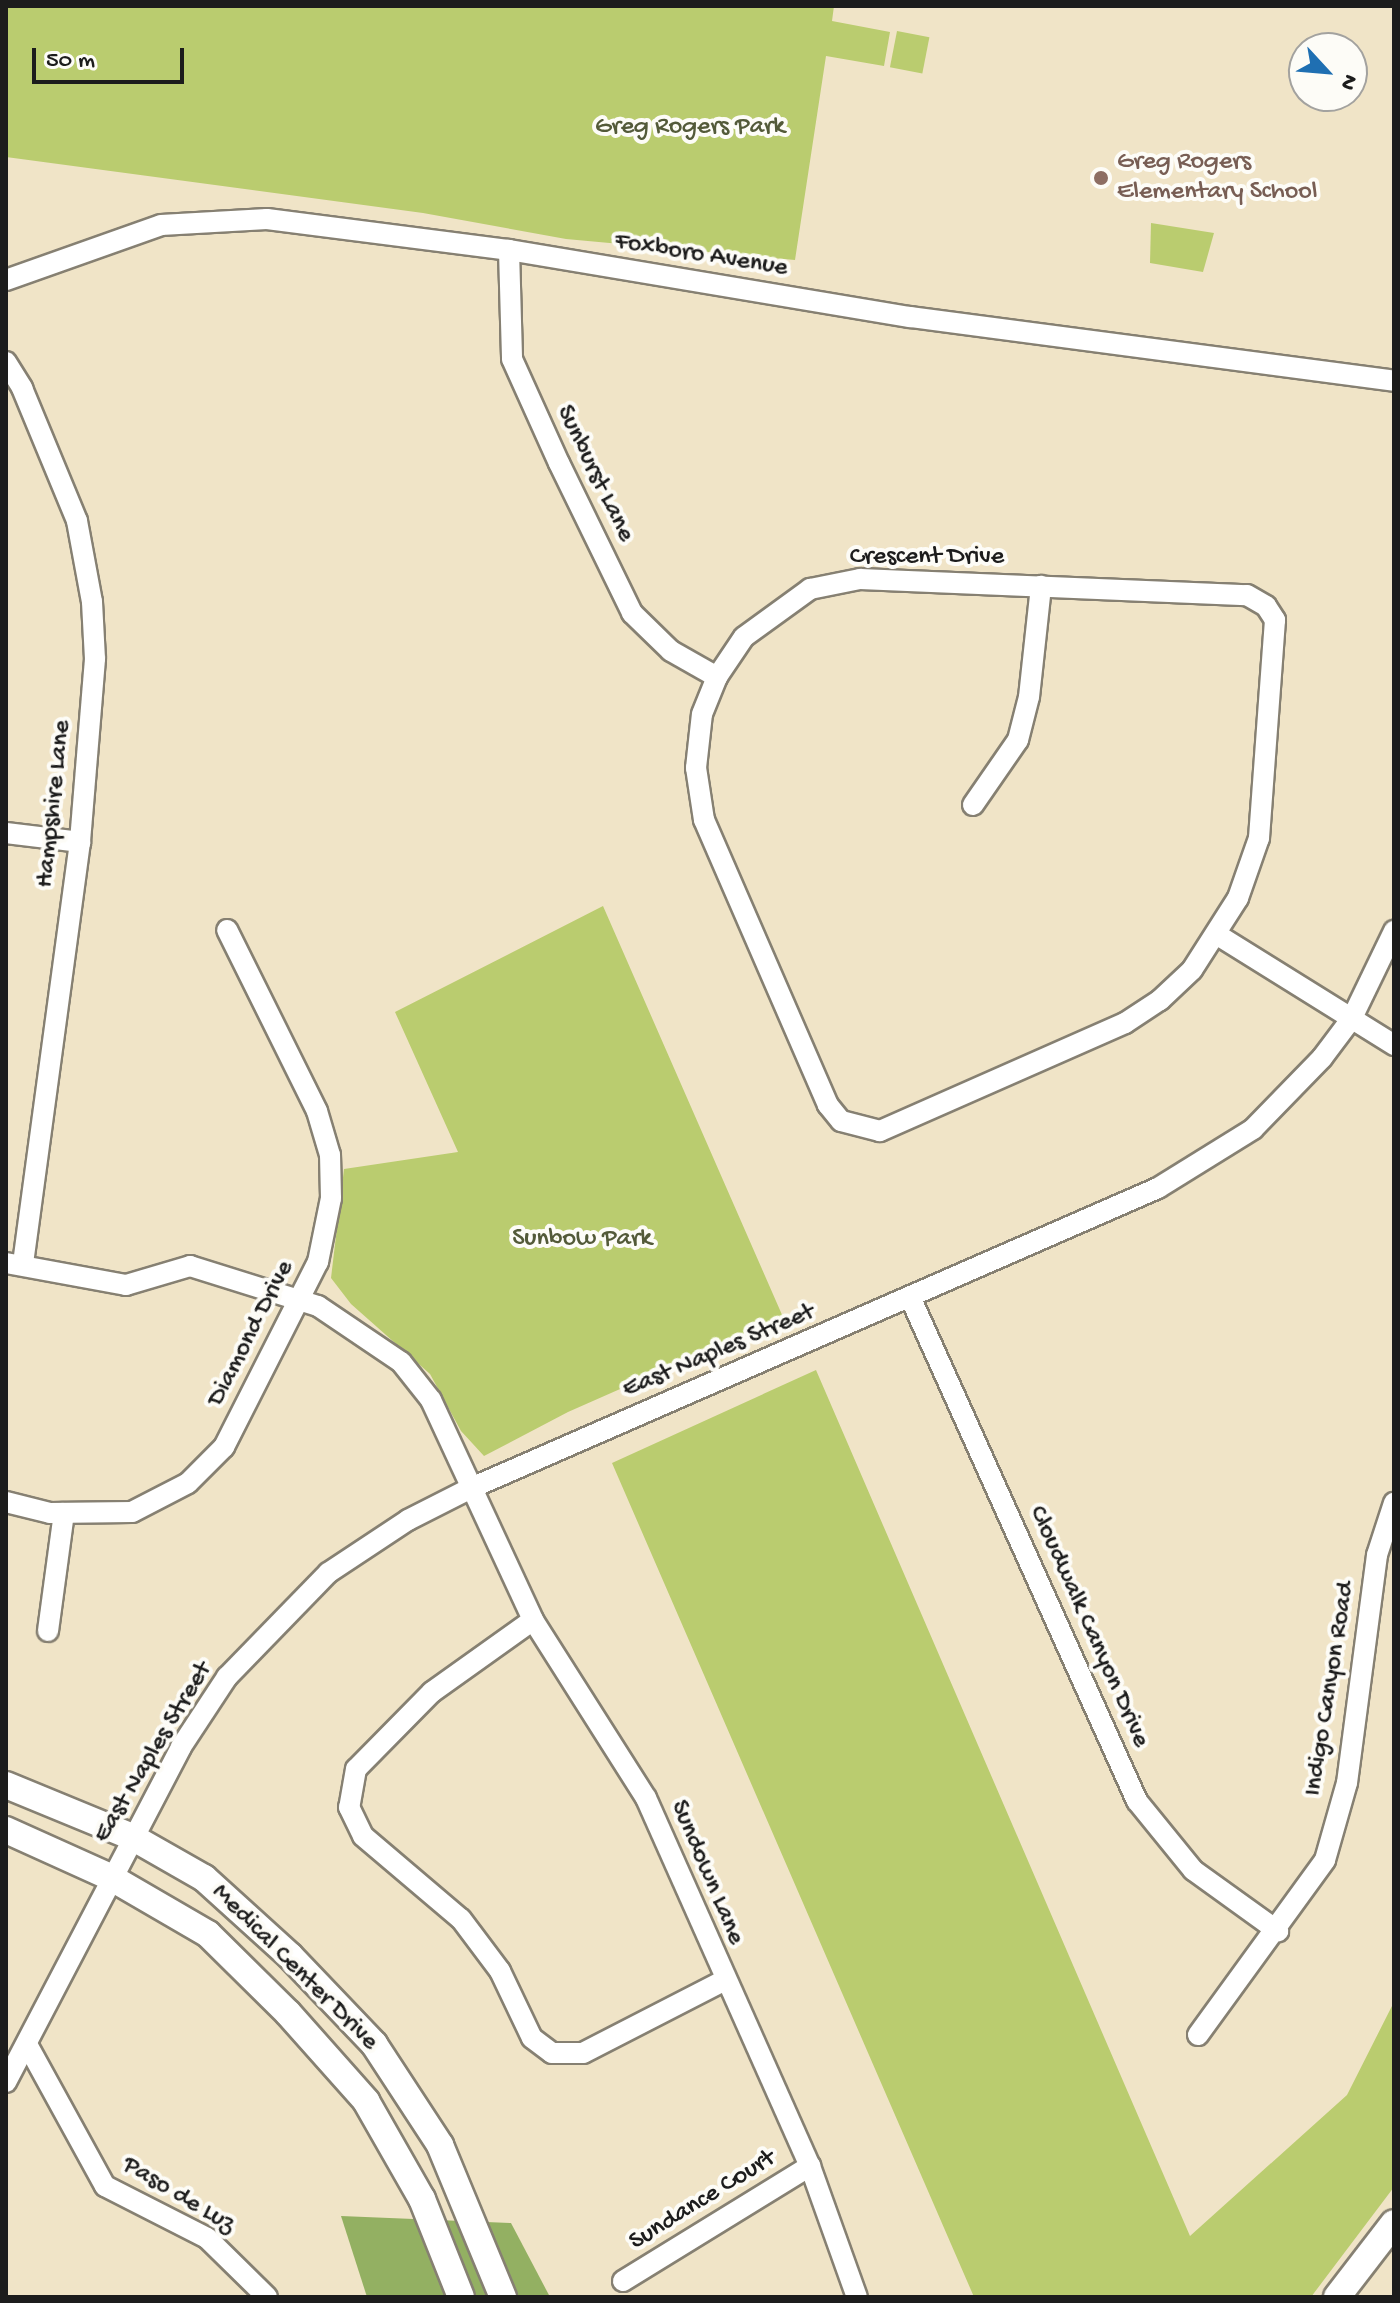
<!DOCTYPE html>
<style>
body{margin:0}
#map{position:relative;width:1400px;height:2303px;overflow:hidden;background:#f0e4c7;font-family:"Gochi Hand",sans-serif}
div>[style]{position:absolute}
.green>*{inset:0;background:#bacc6f;transform-origin:0 0}
.forest>*{inset:0;background:#93b062}
.roads{filter:drop-shadow(2px 0 #868072) drop-shadow(-2px 0 #868072) drop-shadow(0 2px #868072) drop-shadow(0 -2px #868072)}
.minor>*{height:20px;margin:-10px;padding:0 10px;transform-origin:10px;border-radius:10px;background:#fff}
.major>*{height:26px;margin:-13px;padding:0 13px;transform-origin:13px;border-radius:13px;background:#fff}
.dots>*{width:22px;height:22px;translate:-50% -50%;box-sizing:border-box;border:4px solid #fdfcf7;border-radius:50%}
span{translate:-50% -50%;white-space:nowrap;text-align:center;line-height:1.15;-webkit-text-stroke:8px #fdfcf7;paint-order:stroke}
.park-label{font-size:26px;color:#535a39}
.education-label{font-size:26px;color:#785e54}
.left{translate:0 -50%;text-align:left}
.street-label{font-size:26px;color:#1c1c1c}
.frame{position:absolute;inset:0;border:8px solid #1c1c1c;pointer-events:none}
.north{position:absolute;left:1288px;top:32px;width:80px;height:80px;box-sizing:border-box;background:#fdfcf7;border:2px solid #a3a29f;border-radius:50%;rotate:116deg;font-size:22px;font-weight:700;line-height:32px;text-align:center;color:#1c1c1c}
.north::after{content:'';display:block;margin:auto;width:28px;height:36px;background:#1f6fb2;clip-path:polygon(50% 0,100% 100%,50% 72%,0 100%)}
.scale{position:absolute;left:32px;top:48px;width:152px;height:36px;box-sizing:border-box;border:4px solid #1c1c1c;border-top:0;padding-left:10px;font-size:24px;line-height:28px;white-space:nowrap;color:#1c1c1c;-webkit-text-stroke:6px #fdfcf7;paint-order:stroke}
</style>
<div id="map">
<div class="green">
<i style="clip-path:polygon(6px 6px,834px 6px,832px 21px,890px 32px,884px 66px,826px 56px,795px 260px,566px 239px,423px 213px,6px 157px)"></i>
<i style="left:897px;top:31px;width:33px;height:37px;rotate:11deg"></i>
<i style="clip-path:polygon(1151px 223px,1214px 233px,1203px 272px,1150px 263px)"></i>
<i style="clip-path:polygon(603px 906px,783px 1317px,568px 1412px,484px 1456px,461px 1431px,430px 1374px,351px 1304px,331px 1278px,344px 1169px,458px 1152px,395px 1012px)"></i>
<i style="clip-path:polygon(816px 1370px,1190px 2236px,1347px 2095px,1394px 2002px,1394px 2187px,1311px 2297px,974px 2297px,612px 1463px)"></i>
</div>
<div class="forest">
<i style="clip-path:polygon(341px 2216px,511px 2223px,550px 2297px,367px 2297px)"></i>
</div>
<div class="roads">
<div class="minor">
<i style="left:509px;top:250px;width:109px;rotate:88.4deg"></i>
<i style="left:512px;top:359px;width:114px;rotate:65.7deg"></i>
<i style="left:559px;top:463px;width:167px;rotate:64deg"></i>
<i style="left:632px;top:613px;width:54px;rotate:44.3deg"></i>
<i style="left:671px;top:651px;width:53px;rotate:29.5deg"></i>
<i style="left:6px;top:280px;width:164px;rotate:-19.5deg"></i>
<i style="left:161px;top:225px;width:106px;rotate:-3.2deg"></i>
<i style="left:267px;top:219px;width:244px;rotate:7.3deg"></i>
<i style="left:509px;top:250px;width:407px;rotate:9.5deg"></i>
<i style="left:910px;top:317px;width:488px;rotate:7.5deg"></i>
<i style="left:6px;top:362px;width:31px;rotate:58deg"></i>
<i style="left:22px;top:388px;width:144px;rotate:67.5deg"></i>
<i style="left:77px;top:521px;width:82px;rotate:79.5deg"></i>
<i style="left:92px;top:602px;width:57px;rotate:87deg"></i>
<i style="left:95px;top:659px;width:184px;rotate:94.7deg"></i>
<i style="left:80px;top:842px;width:427px;rotate:97.7deg"></i>
<i style="left:860px;top:579px;width:387px;rotate:2.4deg"></i>
<i style="left:1247px;top:595px;width:22px;rotate:30deg"></i>
<i style="left:1266px;top:606px;width:17px;rotate:57deg"></i>
<i style="left:1275px;top:620px;width:219px;rotate:94.2deg"></i>
<i style="left:1259px;top:838px;width:64px;rotate:109.3deg"></i>
<i style="left:1238px;top:898px;width:85px;rotate:122.6deg"></i>
<i style="left:1192px;top:970px;width:44px;rotate:136.8deg"></i>
<i style="left:1160px;top:1000px;width:42px;rotate:146.7deg"></i>
<i style="left:1125px;top:1023px;width:268px;rotate:156.2deg"></i>
<i style="left:880px;top:1131px;width:40px;rotate:-165.6deg"></i>
<i style="left:841px;top:1121px;width:21px;rotate:-129deg"></i>
<i style="left:828px;top:1105px;width:311px;rotate:-113.5deg"></i>
<i style="left:704px;top:820px;width:53px;rotate:-98.7deg"></i>
<i style="left:696px;top:768px;width:54px;rotate:-83.7deg"></i>
<i style="left:702px;top:714px;width:40px;rotate:-68deg"></i>
<i style="left:717px;top:677px;width:48px;rotate:-56deg"></i>
<i style="left:744px;top:637px;width:82px;rotate:-36deg"></i>
<i style="left:810px;top:589px;width:51px;rotate:-11.3deg"></i>
<i style="left:973px;top:805px;width:79px;rotate:-55.3deg"></i>
<i style="left:1018px;top:740px;width:44px;rotate:-75.7deg"></i>
<i style="left:1029px;top:697px;width:112px;rotate:-83.8deg"></i>
<i style="left:6px;top:833px;width:75px;rotate:6.9deg"></i>
<i style="left:1216px;top:934px;width:210px;rotate:31.9deg"></i>
<i style="left:6px;top:1263px;width:122px;rotate:10.4deg"></i>
<i style="left:126px;top:1285px;width:67px;rotate:-16.5deg"></i>
<i style="left:190px;top:1266px;width:134px;rotate:17.4deg"></i>
<i style="left:318px;top:1306px;width:100px;rotate:34deg"></i>
<i style="left:401px;top:1362px;width:48px;rotate:51.7deg"></i>
<i style="left:431px;top:1400px;width:242px;rotate:65.1deg"></i>
<i style="left:533px;top:1620px;width:211px;rotate:57.6deg"></i>
<i style="left:646px;top:1798px;width:403px;rotate:66deg"></i>
<i style="left:810px;top:2166px;width:139px;rotate:70.3deg"></i>
<i style="left:911px;top:1299px;width:551px;rotate:65.76deg"></i>
<i style="left:1137px;top:1801px;width:89px;rotate:50.9deg"></i>
<i style="left:1193px;top:1870px;width:105px;rotate:35.7deg"></i>
<i style="left:6px;top:1502px;width:45px;rotate:14deg"></i>
<i style="left:50px;top:1513px;width:82px;rotate:-0.7deg"></i>
<i style="left:132px;top:1512px;width:63px;rotate:-27.4deg"></i>
<i style="left:188px;top:1483px;width:51px;rotate:-45deg"></i>
<i style="left:224px;top:1447px;width:208px;rotate:-63.1deg"></i>
<i style="left:318px;top:1262px;width:65px;rotate:-78.5deg"></i>
<i style="left:331px;top:1198px;width:43px;rotate:-91.3deg"></i>
<i style="left:330px;top:1155px;width:46px;rotate:-106.5deg"></i>
<i style="left:317px;top:1111px;width:202px;rotate:-116.4deg"></i>
<i style="left:533px;top:1620px;width:124px;rotate:144.5deg"></i>
<i style="left:432px;top:1692px;width:108px;rotate:134.6deg"></i>
<i style="left:356px;top:1769px;width:39px;rotate:100deg"></i>
<i style="left:349px;top:1807px;width:32px;rotate:64deg"></i>
<i style="left:363px;top:1836px;width:128px;rotate:40.3deg"></i>
<i style="left:461px;top:1919px;width:65px;rotate:53.1deg"></i>
<i style="left:500px;top:1971px;width:74px;rotate:64.5deg"></i>
<i style="left:532px;top:2038px;width:25px;rotate:37deg"></i>
<i style="left:552px;top:2053px;width:31px"></i>
<i style="left:583px;top:2053px;width:157px;rotate:-27.2deg"></i>
<i style="left:48px;top:1631px;width:119px;rotate:-82.3deg"></i>
<i style="left:1198px;top:2035px;width:216px;rotate:-54deg"></i>
<i style="left:1325px;top:1860px;width:80px;rotate:-74.1deg"></i>
<i style="left:1347px;top:1783px;width:230px;rotate:-82.5deg"></i>
<i style="left:1377px;top:1555px;width:55px;rotate:-71.9deg"></i>
<i style="left:28px;top:2046px;width:160px;rotate:61.2deg"></i>
<i style="left:105px;top:2186px;width:114px;rotate:27deg"></i>
<i style="left:207px;top:2238px;width:84px;rotate:44.5deg"></i>
<i style="left:6px;top:2082px;width:378px;rotate:-62.4deg"></i>
<i style="left:181px;top:1747px;width:84px;rotate:-56.7deg"></i>
<i style="left:227px;top:1677px;width:145px;rotate:-45.8deg"></i>
<i style="left:328px;top:1573px;width:96px;rotate:-33.5deg"></i>
<i style="left:408px;top:1520px;width:68px;rotate:-26.9deg"></i>
<i style="left:469px;top:1489px;width:752px;rotate:-23.6deg"></i>
<i style="left:1158px;top:1188px;width:112px;rotate:-31.8deg"></i>
<i style="left:1253px;top:1129px;width:99px;rotate:-45.8deg"></i>
<i style="left:1322px;top:1058px;width:50px;rotate:-53.1deg"></i>
<i style="left:1352px;top:1018px;width:97px;rotate:-64.2deg"></i>
<i style="left:623px;top:2281px;width:220px;rotate:-31.6deg"></i>
</div>
<div class="major">
<i style="left:6px;top:1785px;width:136px;rotate:22.4deg"></i>
<i style="left:132px;top:1837px;width:83px;rotate:29.7deg"></i>
<i style="left:204px;top:1878px;width:116px;rotate:42.2deg"></i>
<i style="left:290px;top:1956px;width:122px;rotate:46.3deg"></i>
<i style="left:374px;top:2044px;width:121px;rotate:56.8deg"></i>
<i style="left:440px;top:2145px;width:165px;rotate:67.5deg"></i>
<i style="left:6px;top:1830px;width:114px;rotate:24.3deg"></i>
<i style="left:110px;top:1877px;width:113px;rotate:30.2deg"></i>
<i style="left:208px;top:1934px;width:112px;rotate:44.6deg"></i>
<i style="left:288px;top:2013px;width:118px;rotate:48.4deg"></i>
<i style="left:366px;top:2101px;width:113px;rotate:60.3deg"></i>
<i style="left:422px;top:2199px;width:105px;rotate:68.3deg"></i>
<i style="left:1337px;top:2297px;width:93px;rotate:-52.4deg"></i>
</div>
</div>
<div class="dots">
<i style="left:1101px;top:178px;background:#8d6e63"></i>
</div>
<div class="park-label">
<span style="left:690px;top:128px">Greg Rogers Park</span>
<span style="left:582px;top:1240px">Sunbow Park</span>
</div>
<div class="education-label">
<span class="left" style="left:1117px;top:178px">Greg Rogers<br>Elementary School</span>
</div>
<div class="street-label">
<span style="left:701px;top:256px;rotate:9deg">Foxboro Avenue</span>
<span style="left:594px;top:474px;rotate:64deg">Sunburst Lane</span>
<span style="left:927px;top:558px">Crescent Drive</span>
<span style="left:55px;top:804px;rotate:-84deg">Hampshire Lane</span>
<span style="left:252px;top:1334px;rotate:-63deg">Diamond Drive</span>
<span style="left:719px;top:1352px;rotate:-23deg">East Naples Street</span>
<span style="left:1088px;top:1627px;rotate:66deg">Cloudwalk Canyon Drive</span>
<span style="left:1331px;top:1689px;rotate:-81deg">Indigo Canyon Road</span>
<span style="left:154px;top:1753px;rotate:-59deg">East Naples Street</span>
<span style="left:706px;top:1873px;rotate:67deg">Sundown Lane</span>
<span style="left:294px;top:1968px;rotate:45deg">Medical Center Drive</span>
<span style="left:178px;top:2196px;rotate:31deg">Paso de Luz</span>
<span style="left:703px;top:2201px;rotate:-32deg">Sundance Court</span>
</div>
<div class="frame"></div>
<div class="north">N</div>
<div class="scale">50 m</div>
</div>
